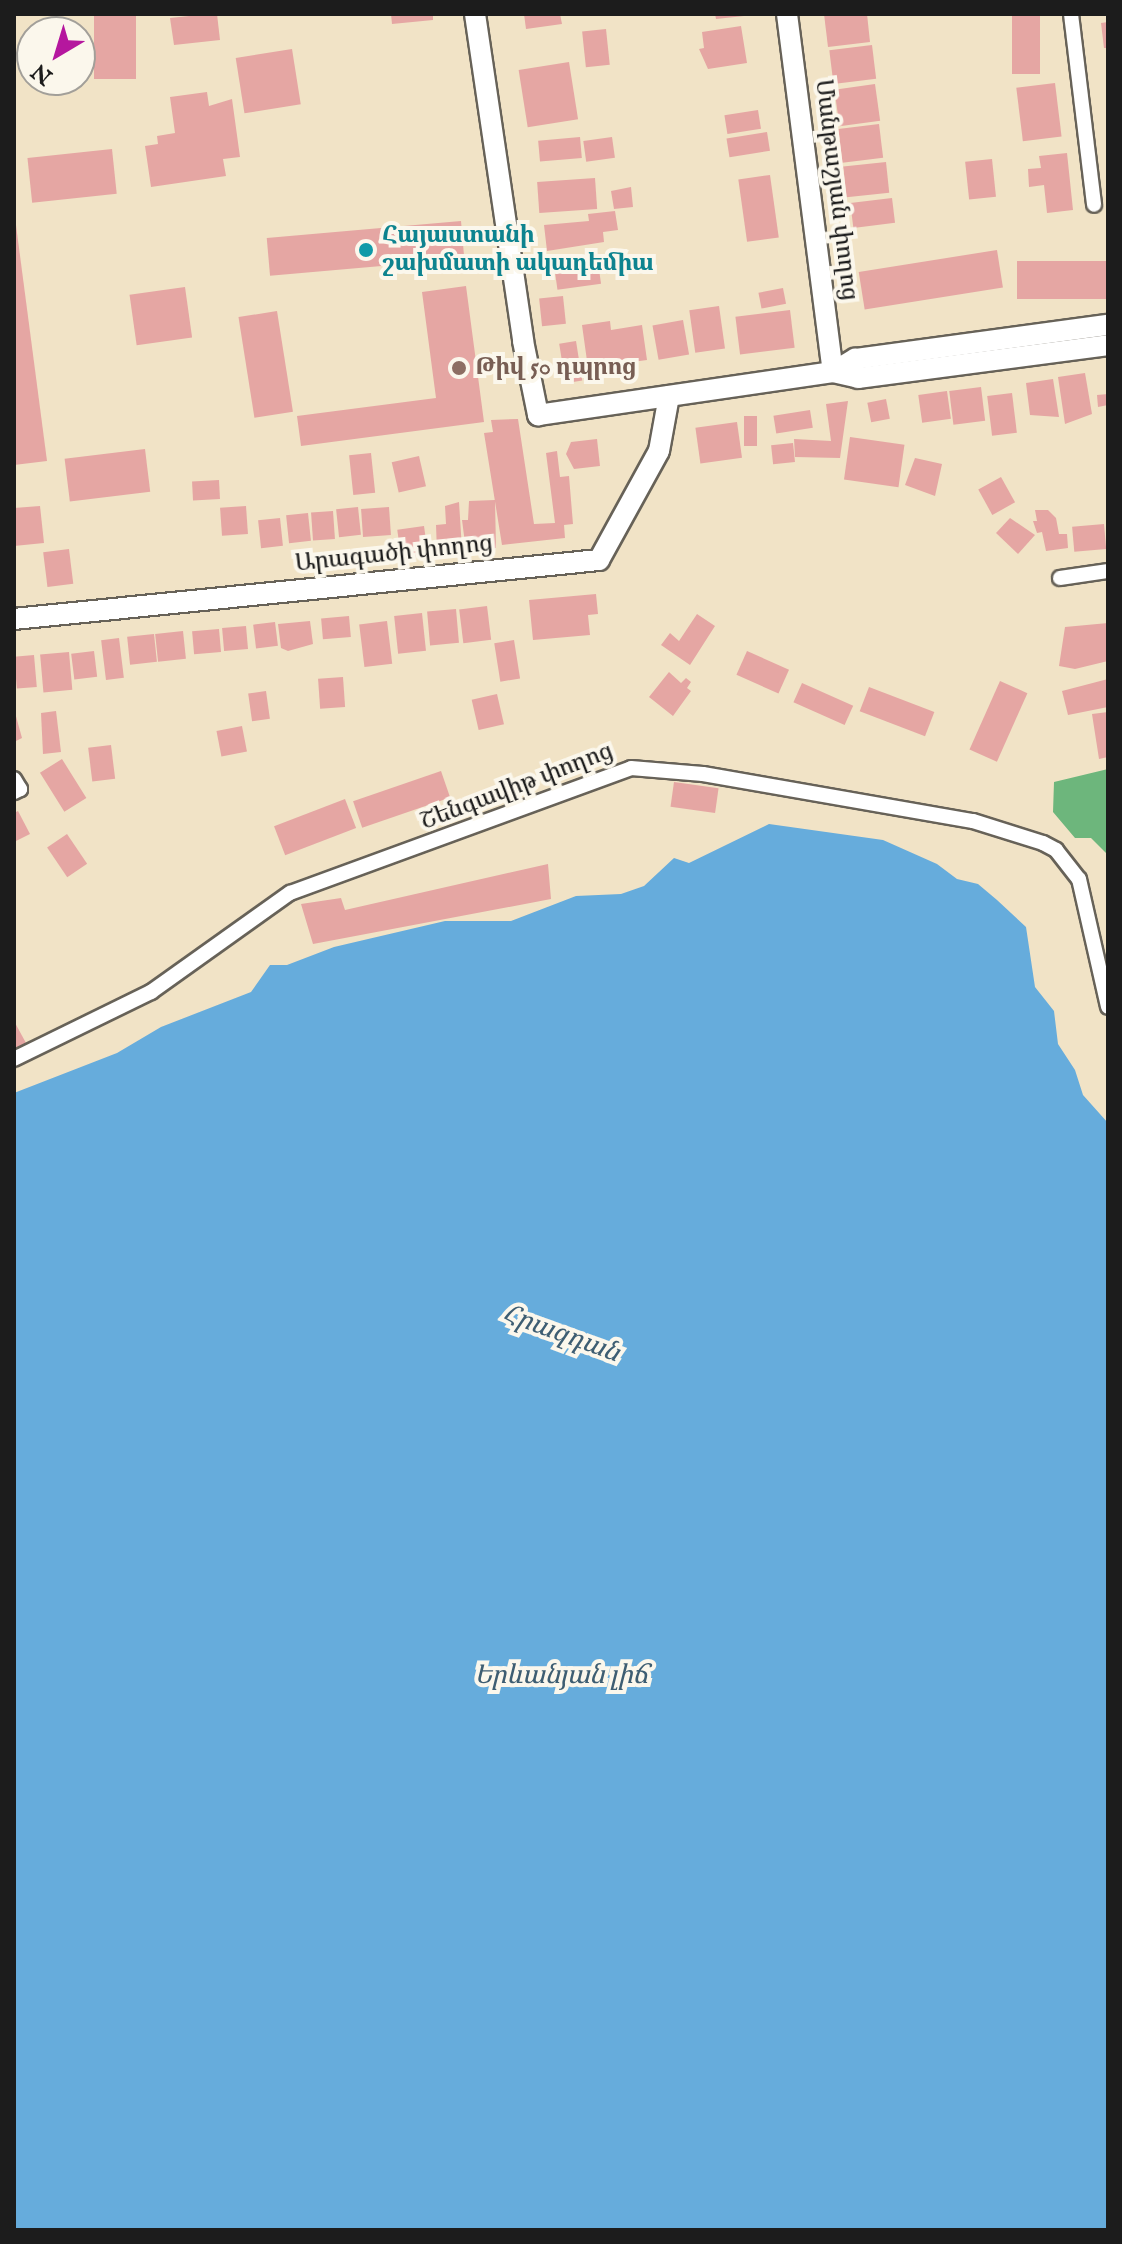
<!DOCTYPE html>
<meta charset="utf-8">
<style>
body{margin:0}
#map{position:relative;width:1122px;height:2244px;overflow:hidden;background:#f1e3c6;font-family:"IM FELL English","Noto Serif Armenian",serif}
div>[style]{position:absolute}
.forest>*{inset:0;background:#6db67c}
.water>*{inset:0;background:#66acdc}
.building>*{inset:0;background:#e5a6a3;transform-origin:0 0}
.roads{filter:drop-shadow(2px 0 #676258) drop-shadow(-2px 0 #676258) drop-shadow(0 2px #676258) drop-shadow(0 -2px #676258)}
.street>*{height:14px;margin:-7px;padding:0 7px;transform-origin:7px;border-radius:7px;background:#fff}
.secondary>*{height:20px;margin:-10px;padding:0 10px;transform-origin:10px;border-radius:10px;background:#fff}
.dots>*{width:22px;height:22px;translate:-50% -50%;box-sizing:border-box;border:4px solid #fbf7ec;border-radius:50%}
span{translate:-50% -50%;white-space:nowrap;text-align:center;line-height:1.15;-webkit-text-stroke:8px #fbf7ec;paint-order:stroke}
.street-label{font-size:24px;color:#1c1c1c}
.culture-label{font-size:24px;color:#0d838f;font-weight:700}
.left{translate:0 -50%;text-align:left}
.education-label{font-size:24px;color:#785e54;font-weight:700}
.water-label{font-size:26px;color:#3d5d72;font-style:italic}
.frame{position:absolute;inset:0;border:16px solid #1c1c1c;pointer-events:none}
.north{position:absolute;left:16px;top:16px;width:80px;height:80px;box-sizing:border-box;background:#fbf7ec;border:2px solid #a29f99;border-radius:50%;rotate:218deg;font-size:22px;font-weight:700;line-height:32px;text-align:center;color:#1c1c1c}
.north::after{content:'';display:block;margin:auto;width:28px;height:36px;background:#b5179e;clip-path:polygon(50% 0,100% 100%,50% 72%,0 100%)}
</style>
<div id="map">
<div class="forest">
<i style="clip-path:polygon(1108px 769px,1108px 855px,1091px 838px,1075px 838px,1053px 812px,1054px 782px)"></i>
</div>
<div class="water">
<i style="clip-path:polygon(769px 824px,883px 840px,937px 864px,957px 879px,978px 884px,997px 900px,1026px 927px,1035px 987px,1054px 1011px,1058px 1044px,1075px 1070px,1083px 1095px,1108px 1123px,1108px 2230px,14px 2230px,14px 1093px,117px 1053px,161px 1027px,251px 992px,270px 965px,287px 965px,334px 947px,445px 921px,511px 921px,576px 896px,621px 894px,644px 886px,674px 858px,689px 863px)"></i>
</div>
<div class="building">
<i style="left:94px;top:14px;width:42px;height:65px"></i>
<i style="clip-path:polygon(208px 14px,217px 14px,220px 40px,174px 45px,170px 18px)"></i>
<i style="clip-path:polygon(391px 14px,433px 14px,433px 20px,392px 24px)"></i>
<i style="clip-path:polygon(524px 14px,560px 14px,562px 24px,526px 29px)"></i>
<i style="clip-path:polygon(715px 14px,744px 14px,744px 16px,716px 19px)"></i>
<i style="clip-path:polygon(824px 14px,867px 14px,870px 42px,828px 47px)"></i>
<i style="left:1012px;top:14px;width:28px;height:60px"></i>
<i style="clip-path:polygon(1108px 22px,1108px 48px,1104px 48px,1101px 23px)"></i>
<i style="clip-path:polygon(741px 26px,747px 63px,708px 69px,699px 49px,704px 48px,702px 32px)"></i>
<i style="left:606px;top:29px;width:36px;height:24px;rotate:84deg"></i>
<i style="left:872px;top:45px;width:34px;height:43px;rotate:83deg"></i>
<i style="left:292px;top:49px;width:56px;height:57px;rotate:81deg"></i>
<i style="left:569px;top:62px;width:58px;height:51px;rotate:81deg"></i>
<i style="left:1055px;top:83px;width:54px;height:39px;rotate:83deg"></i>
<i style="left:875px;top:84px;width:37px;height:41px;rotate:82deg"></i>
<i style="clip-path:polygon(207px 92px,209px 106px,232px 99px,240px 157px,223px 159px,226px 176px,151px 187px,145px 146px,158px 144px,157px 136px,175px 133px,170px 97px)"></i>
<i style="left:758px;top:110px;width:19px;height:34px;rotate:81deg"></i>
<i style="left:879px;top:124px;width:34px;height:41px;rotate:83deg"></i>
<i style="left:767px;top:132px;width:19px;height:41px;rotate:81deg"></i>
<i style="left:580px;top:137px;width:21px;height:42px;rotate:85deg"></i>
<i style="left:612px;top:137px;width:21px;height:29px;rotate:82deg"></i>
<i style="left:112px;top:149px;width:45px;height:85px;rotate:84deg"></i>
<i style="clip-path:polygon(1067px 153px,1073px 210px,1047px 213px,1044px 185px,1029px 187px,1028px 169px,1041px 168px,1039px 156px)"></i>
<i style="left:992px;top:159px;width:38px;height:27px;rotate:84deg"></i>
<i style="left:886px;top:162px;width:31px;height:43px;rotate:84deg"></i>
<i style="left:770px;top:175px;width:63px;height:32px;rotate:82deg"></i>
<i style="left:595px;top:178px;width:31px;height:58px;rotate:86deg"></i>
<i style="clip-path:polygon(631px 187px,633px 207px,614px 209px,611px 191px)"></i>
<i style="left:892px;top:198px;width:25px;height:42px;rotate:83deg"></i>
<i style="clip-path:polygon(14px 210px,47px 461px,14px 465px)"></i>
<i style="clip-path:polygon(615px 211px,618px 230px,603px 232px,604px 242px,547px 251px,544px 225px,589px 221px,588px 214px)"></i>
<i style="left:461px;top:221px;width:38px;height:195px;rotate:85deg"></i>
<i style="left:997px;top:250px;width:38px;height:140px;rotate:81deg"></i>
<i style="left:597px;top:255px;width:29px;height:44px;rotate:82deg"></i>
<i style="left:1108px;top:261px;width:38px;height:91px;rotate:90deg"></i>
<i style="clip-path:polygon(466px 286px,484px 422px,301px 446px,297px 416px,436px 398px,422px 292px)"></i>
<i style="left:185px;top:287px;width:51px;height:56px;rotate:82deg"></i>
<i style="left:783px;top:288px;width:16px;height:25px;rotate:79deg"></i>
<i style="left:563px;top:296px;width:28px;height:24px;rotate:84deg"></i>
<i style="left:719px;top:306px;width:43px;height:30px;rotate:82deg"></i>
<i style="left:790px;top:310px;width:38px;height:55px;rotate:83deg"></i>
<i style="left:277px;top:311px;width:102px;height:39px;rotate:81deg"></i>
<i style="left:683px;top:320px;width:35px;height:31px;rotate:80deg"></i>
<i style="clip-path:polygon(610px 321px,611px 330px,642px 325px,647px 360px,588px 368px,582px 325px)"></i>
<i style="left:576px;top:341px;width:40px;height:17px;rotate:81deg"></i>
<i style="clip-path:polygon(1085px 373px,1092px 414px,1065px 424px,1058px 377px)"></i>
<i style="clip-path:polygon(1053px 379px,1059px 417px,1030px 415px,1026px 383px)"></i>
<i style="left:981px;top:387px;width:34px;height:32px;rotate:83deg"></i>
<i style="left:947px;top:391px;width:28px;height:29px;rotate:82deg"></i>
<i style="left:1012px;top:393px;width:40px;height:25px;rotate:83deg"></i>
<i style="clip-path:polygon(1108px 394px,1108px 405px,1098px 407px,1097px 395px)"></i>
<i style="left:886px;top:399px;width:20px;height:19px;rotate:79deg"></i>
<i style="clip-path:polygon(848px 401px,840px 458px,795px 457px,794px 439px,831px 441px,826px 404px)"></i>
<i style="left:810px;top:410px;width:18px;height:37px;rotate:81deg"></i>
<i style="left:744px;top:416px;width:13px;height:30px"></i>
<i style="clip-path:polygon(518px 419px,534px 524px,555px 523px,546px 453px,557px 451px,560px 477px,569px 476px,573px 524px,564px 525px,565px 538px,502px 545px,484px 433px,493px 432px,491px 420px)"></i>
<i style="left:737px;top:422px;width:36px;height:42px;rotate:82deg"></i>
<i style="left:850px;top:437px;width:55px;height:43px;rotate:8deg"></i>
<i style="clip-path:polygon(597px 439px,600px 466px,574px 469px,566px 454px,571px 442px)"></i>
<i style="left:793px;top:443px;width:19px;height:22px;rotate:84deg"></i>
<i style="left:145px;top:449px;width:43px;height:81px;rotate:83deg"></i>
<i style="left:371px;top:453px;width:40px;height:22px;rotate:84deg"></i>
<i style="left:419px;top:456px;width:31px;height:28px;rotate:77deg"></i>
<i style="clip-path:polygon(915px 458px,942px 464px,935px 496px,905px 485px)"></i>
<i style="left:1001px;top:477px;width:29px;height:26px;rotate:61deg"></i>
<i style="left:219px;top:480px;width:19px;height:27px;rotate:87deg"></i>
<i style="clip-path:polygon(495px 500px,496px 548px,466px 551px,462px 520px,468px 520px,469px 501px)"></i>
<i style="clip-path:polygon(459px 502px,462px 549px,437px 552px,436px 525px,446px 524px,445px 506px)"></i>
<i style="clip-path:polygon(40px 506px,44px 543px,14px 546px,14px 508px)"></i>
<i style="left:246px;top:506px;width:28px;height:26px;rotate:86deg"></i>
<i style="left:358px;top:507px;width:28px;height:22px;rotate:84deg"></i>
<i style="left:389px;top:507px;width:28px;height:28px;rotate:86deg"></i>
<i style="clip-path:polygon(1035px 510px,1048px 510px,1056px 518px,1059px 534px,1067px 534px,1068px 548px,1046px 551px,1042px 532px,1037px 533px,1033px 521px,1037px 521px)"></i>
<i style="left:333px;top:511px;width:28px;height:22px;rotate:86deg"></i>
<i style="left:308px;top:513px;width:28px;height:22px;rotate:84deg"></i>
<i style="left:280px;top:518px;width:28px;height:22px;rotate:84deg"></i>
<i style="clip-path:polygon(1010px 518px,1035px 535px,1018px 554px,996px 533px)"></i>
<i style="left:1104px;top:524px;width:25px;height:32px;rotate:85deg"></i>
<i style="left:424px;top:526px;width:29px;height:27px;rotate:82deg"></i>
<i style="left:69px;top:549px;width:35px;height:26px;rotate:83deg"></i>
<i style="clip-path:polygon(596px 594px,598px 614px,588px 615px,590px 635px,533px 640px,529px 600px)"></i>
<i style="left:487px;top:606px;width:34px;height:28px;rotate:83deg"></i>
<i style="left:456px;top:609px;width:34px;height:29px;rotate:85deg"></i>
<i style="left:422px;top:613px;width:38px;height:28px;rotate:84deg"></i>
<i style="clip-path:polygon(697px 614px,715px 626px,690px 665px,661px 645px,670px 633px,679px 641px)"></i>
<i style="left:349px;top:616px;width:21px;height:28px;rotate:85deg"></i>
<i style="clip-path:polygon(310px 621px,313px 644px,288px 651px,281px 648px,278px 624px)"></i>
<i style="left:387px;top:621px;width:43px;height:28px;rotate:83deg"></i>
<i style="left:275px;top:622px;width:24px;height:22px;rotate:83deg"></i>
<i style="clip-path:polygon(1108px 623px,1108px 661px,1075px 669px,1059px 666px,1065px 627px)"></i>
<i style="left:246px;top:626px;width:23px;height:24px;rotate:85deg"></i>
<i style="left:219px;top:629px;width:23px;height:27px;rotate:85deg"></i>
<i style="left:183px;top:631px;width:28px;height:28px;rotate:84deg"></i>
<i style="left:154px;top:634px;width:28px;height:27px;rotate:84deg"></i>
<i style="left:119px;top:638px;width:40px;height:18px;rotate:83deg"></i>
<i style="left:514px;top:640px;width:39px;height:20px;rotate:81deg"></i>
<i style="left:94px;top:651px;width:26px;height:23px;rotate:83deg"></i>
<i style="left:747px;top:651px;width:46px;height:26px;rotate:24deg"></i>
<i style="left:69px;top:652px;width:38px;height:29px;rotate:85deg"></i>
<i style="left:34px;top:655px;width:32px;height:20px;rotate:85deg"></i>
<i style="clip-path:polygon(669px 672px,681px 683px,686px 678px,691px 682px,687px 688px,691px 691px,673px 716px,649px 697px)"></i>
<i style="left:343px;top:677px;width:30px;height:25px;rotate:86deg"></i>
<i style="clip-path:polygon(1108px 679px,1108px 707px,1068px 715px,1062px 691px)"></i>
<i style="left:1000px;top:681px;width:30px;height:75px;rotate:24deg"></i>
<i style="left:802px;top:683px;width:56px;height:21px;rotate:24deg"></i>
<i style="left:869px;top:687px;width:70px;height:26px;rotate:21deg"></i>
<i style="left:266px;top:691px;width:28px;height:18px;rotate:82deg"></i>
<i style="left:497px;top:694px;width:31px;height:26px;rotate:77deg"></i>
<i style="clip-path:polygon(14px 709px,22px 738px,14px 742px)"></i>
<i style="clip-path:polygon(56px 711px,61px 752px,43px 754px,41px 713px)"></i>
<i style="clip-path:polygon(1108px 712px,1108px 757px,1099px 759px,1092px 714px)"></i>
<i style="left:242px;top:726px;width:26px;height:26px;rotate:79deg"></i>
<i style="left:111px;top:745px;width:34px;height:23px;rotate:83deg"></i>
<i style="left:62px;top:759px;width:46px;height:26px;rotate:58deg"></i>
<i style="left:441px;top:771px;width:28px;height:93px;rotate:71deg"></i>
<i style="left:674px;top:782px;width:45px;height:25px;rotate:8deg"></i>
<i style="left:345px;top:799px;width:31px;height:76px;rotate:69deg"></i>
<i style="clip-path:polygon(18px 811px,30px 834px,14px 842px,14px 813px)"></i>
<i style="left:67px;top:834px;width:36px;height:24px;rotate:56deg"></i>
<i style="clip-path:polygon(548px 864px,551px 899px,313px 944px,301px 904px,341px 898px,345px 910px)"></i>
<i style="clip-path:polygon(14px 1021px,26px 1043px,14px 1049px)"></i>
</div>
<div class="roads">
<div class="street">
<i style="left:1071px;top:14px;width:192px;rotate:83.1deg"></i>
<i style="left:1060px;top:578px;width:49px;rotate:-8.3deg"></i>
<i style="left:14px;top:779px;width:12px;rotate:59deg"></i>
<i style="left:20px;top:789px;width:7px;rotate:153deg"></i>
<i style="left:14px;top:1059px;width:153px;rotate:-26.1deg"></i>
<i style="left:151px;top:992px;width:171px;rotate:-35.5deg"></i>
<i style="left:290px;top:893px;width:363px;rotate:-20.1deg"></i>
<i style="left:631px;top:768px;width:72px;rotate:4.8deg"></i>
<i style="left:703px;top:774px;width:274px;rotate:9.9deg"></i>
<i style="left:973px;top:821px;width:73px;rotate:17.4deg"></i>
<i style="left:1043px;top:843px;width:15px;rotate:28deg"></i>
<i style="left:1056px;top:850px;width:37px;rotate:52deg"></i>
<i style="left:1079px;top:879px;width:131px;rotate:77.2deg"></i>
</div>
<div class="secondary">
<i style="left:475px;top:14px;width:331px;rotate:81.6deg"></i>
<i style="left:523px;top:341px;width:76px;rotate:78.5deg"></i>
<i style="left:538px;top:415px;width:298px;rotate:-8.3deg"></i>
<i style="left:833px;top:372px;width:26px;rotate:-31deg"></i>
<i style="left:855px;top:359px;width:255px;rotate:-7.7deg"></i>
<i style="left:787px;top:14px;width:361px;rotate:82.7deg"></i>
<i style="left:833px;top:372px;width:26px;rotate:13deg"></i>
<i style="left:858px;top:378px;width:252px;rotate:-7.5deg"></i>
<i style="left:14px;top:619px;width:588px;rotate:-5.76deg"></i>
<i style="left:599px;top:560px;width:124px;rotate:-61.2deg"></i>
<i style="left:659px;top:451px;width:56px;rotate:-79.7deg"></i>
</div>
</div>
<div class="dots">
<i style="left:366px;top:250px;background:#0f9aa8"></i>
<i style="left:459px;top:368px;background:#8d6e63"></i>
</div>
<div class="street-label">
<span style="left:836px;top:190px;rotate:83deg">Մանթաշյան փողոց</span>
<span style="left:394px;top:554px;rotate:-6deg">Արագածի փողոց</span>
<span style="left:517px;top:787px;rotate:-21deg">Շենգավիթ փողոց</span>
</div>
<div class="culture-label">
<span class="left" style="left:382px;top:250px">Հայաստանի<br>շախմատի ակադեմիա</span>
</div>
<div class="education-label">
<span class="left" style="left:475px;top:368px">Թիվ 50 դպրոց</span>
</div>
<div class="water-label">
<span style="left:561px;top:1334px;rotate:20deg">Հրազդան</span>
<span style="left:561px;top:1676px">Երևանյան լիճ</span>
</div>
<div class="frame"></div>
<div class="north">N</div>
</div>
